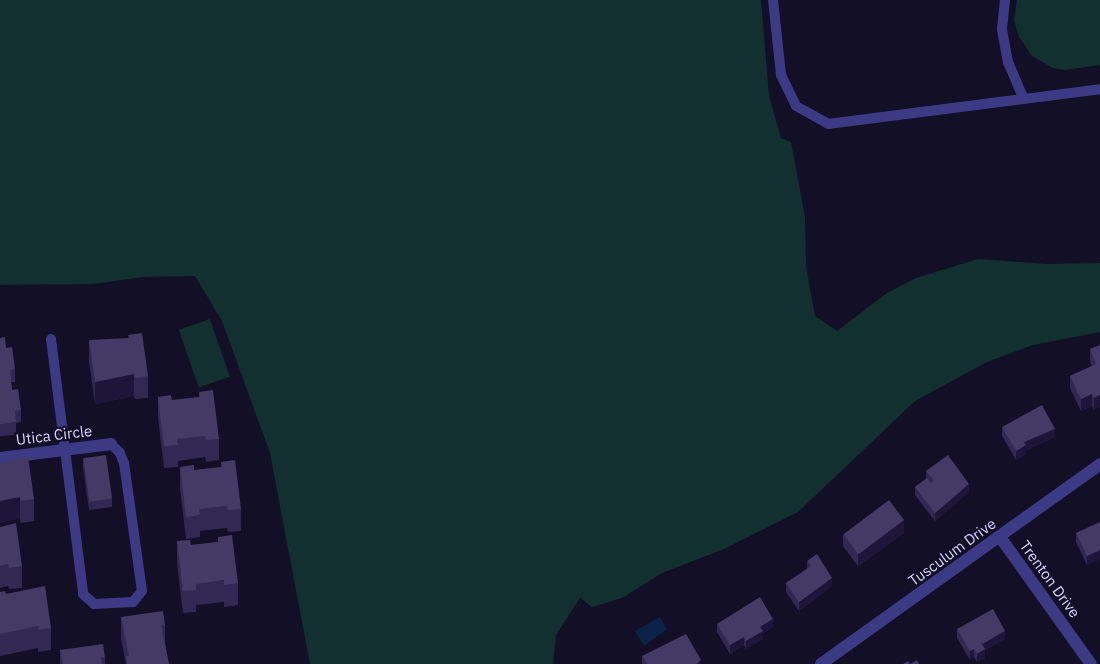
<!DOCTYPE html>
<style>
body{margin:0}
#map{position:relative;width:1100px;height:664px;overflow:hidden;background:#130f26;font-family:"IBM Plex Sans",sans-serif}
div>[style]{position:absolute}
.green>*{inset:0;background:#12302f;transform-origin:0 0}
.water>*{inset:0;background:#0c2248}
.lane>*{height:10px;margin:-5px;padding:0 5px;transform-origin:5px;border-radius:5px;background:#3d3a85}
.street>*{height:12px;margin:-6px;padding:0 6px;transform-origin:6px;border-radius:6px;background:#3d3a85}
.wall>*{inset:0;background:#312854}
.shaded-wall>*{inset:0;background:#1d163a}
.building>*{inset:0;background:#433a66;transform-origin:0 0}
span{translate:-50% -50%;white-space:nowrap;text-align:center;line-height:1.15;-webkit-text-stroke:4.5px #130f26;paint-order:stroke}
.street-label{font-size:15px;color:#d9d4ff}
</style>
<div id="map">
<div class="green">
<i style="clip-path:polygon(0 0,761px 0,769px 96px,781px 138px,791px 142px,805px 217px,806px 266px,815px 316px,837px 331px,887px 293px,916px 278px,978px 259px,1047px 264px,1100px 263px,1100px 332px,1033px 345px,987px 362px,915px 401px,798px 512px,724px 549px,662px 573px,622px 598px,592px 607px,580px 598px,556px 635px,553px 664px,310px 664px,270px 453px,222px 321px,195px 276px,143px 277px,93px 284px,0 285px)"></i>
<i style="clip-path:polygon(1017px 0,1100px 0,1100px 65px,1065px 70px,1053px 68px,1032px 56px,1019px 37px,1014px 20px)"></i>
<i style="left:210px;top:319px;width:61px;height:33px;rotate:71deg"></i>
</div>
<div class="water">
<i style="clip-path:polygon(660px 617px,667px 629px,644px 646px,635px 631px)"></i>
</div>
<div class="lane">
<i style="left:773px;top:0;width:75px;rotate:83.9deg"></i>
<i style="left:781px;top:75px;width:34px;rotate:64deg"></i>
<i style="left:796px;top:106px;width:37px;rotate:29deg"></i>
<i style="left:828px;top:124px;width:274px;rotate:-7.3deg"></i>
<i style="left:1005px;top:0;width:29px;rotate:96deg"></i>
<i style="left:1002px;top:29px;width:34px;rotate:80deg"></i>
<i style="left:1008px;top:62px;width:38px;rotate:67deg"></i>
<i style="left:51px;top:339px;width:257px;rotate:82.8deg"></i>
<i style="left:83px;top:594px;width:15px;rotate:42deg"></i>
<i style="left:94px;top:604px;width:39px;rotate:-3deg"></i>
<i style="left:133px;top:602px;width:14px;rotate:-51deg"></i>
<i style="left:142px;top:591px;width:129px;rotate:-98deg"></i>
<i style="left:124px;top:463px;width:11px;rotate:-112deg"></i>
<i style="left:120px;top:453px;width:13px;rotate:-135deg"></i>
</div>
<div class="street">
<i style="left:0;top:458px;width:112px;rotate:-7.2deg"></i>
<i style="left:1000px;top:537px;width:156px;rotate:54.4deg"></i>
<i style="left:821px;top:664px;width:343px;rotate:-35.6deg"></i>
</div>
<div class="wall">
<i style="clip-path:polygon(0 338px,6px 348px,15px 369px,15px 382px,11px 382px,12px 390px,21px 410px,21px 422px,16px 423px,16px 435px,0 436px)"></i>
<i style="clip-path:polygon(89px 340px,148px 376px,148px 398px,135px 399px,134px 396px,95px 404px,89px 362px)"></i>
<i style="clip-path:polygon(1100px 345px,1094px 410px,1092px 406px,1081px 411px,1070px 388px,1070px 376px,1092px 366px,1090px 362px,1090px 349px)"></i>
<i style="clip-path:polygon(199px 392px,219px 439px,219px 460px,206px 462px,205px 457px,178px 461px,178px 467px,164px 468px,158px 418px,158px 397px,172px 400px,199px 397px)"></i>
<i style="clip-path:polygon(1002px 427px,1055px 437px,1026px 450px,1026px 454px,1016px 460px,1002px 436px)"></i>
<i style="clip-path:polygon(83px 458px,112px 499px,112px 507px,89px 510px,83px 467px)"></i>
<i style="clip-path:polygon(221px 462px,241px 509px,241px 531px,228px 532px,227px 528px,200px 531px,200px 537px,186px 539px,180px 489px,180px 467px,194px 470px,221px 467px)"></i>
<i style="clip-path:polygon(0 463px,34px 499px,34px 521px,21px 523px)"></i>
<i style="clip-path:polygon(926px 471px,969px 492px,935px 521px,915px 495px,915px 487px,926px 479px)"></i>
<i style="clip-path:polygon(1100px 522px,1100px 559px,1087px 565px,1076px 542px,1076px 533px)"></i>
<i style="clip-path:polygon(0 527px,22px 566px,22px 588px,9px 589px,8px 586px,0 588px)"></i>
<i style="clip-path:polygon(904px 533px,858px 566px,843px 546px,843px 534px)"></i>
<i style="clip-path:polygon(218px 537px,238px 583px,238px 605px,224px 607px,224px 602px,196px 605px,196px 612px,183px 613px,177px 563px,177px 541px,191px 545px,218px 542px)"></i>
<i style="clip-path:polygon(807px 561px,832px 586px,799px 611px,786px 592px,786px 583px,807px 569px)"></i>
<i style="clip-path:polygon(0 592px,6px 594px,51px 628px,51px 650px,38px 652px,38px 648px,0 656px)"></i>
<i style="clip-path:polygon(121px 617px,165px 625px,165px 643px,169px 664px,126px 664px,121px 639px)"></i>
<i style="clip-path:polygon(717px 624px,773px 627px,763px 633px,763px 639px,746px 649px,744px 645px,730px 654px,717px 632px)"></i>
<i style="clip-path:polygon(957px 629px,1005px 639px,985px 650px,985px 658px,977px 662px,974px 657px,970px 660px,957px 638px)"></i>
<i style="clip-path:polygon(60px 650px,105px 657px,105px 664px,60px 664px)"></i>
<i style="clip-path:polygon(642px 656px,701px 664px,642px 664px)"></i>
</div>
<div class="shaded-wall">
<i style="clip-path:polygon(134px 374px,134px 396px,95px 404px,95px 382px)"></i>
<i style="clip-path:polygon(1092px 394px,1092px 406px,1081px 411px,1081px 399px)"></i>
<i style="clip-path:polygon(1100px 395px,1100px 407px,1094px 410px,1094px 398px)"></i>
<i style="clip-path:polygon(1055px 429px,1055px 437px,1026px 450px,1026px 454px,1016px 460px,1016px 451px,1024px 442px)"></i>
<i style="clip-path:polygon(969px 484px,969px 492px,935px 521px,935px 513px)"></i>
<i style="clip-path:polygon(20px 497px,20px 519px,0 523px,0 501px)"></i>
<i style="clip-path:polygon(904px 520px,904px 533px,858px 566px,858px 554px)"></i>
<i style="clip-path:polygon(1100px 550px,1100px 559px,1087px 565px,1087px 556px)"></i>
<i style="clip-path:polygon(832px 578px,832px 586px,799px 611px,799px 602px)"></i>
<i style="clip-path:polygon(773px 619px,773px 627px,763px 633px,763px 639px,746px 649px,746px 641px,760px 627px)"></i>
<i style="clip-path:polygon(1005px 631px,1005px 639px,985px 650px,985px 658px,977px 662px,977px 654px,982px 644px)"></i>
<i style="clip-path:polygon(744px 637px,744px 645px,730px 654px,730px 645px)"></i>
<i style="clip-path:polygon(974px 649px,974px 657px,970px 660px,970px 651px)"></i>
</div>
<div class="building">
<i style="clip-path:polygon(142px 333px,148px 376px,135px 378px,134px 374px,95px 382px,89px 340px,129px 338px,128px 335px)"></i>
<i style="clip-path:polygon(5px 337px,6px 348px,12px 347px,15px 369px,10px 370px,12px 390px,18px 389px,21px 410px,15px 411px,16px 422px,0 424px,0 338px)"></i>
<i style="clip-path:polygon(1100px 345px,1100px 395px,1094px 398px,1092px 394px,1081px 399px,1070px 376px,1096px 364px,1090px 349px)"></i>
<i style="clip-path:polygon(213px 390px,219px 439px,206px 440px,205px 436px,177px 439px,178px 445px,164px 446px,158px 397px,171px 395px,172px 400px,200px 397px,199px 392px)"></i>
<i style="clip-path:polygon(1042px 405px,1055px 429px,1024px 442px,1026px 445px,1016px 451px,1002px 427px)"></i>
<i style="left:106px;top:455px;width:44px;height:23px;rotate:82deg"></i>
<i style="clip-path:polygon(948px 455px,969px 484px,935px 513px,915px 487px,927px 478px,930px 483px,934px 481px,926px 471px)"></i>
<i style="clip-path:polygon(28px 456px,34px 499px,21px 501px,20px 497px,0 501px,0 463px)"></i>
<i style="clip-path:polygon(235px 460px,241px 509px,228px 510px,227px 506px,199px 509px,200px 515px,186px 517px,180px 467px,194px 465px,194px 470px,222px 467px,221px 462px)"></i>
<i style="left:889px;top:500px;width:25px;height:57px;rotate:53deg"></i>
<i style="clip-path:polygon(1100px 522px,1100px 550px,1087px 556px,1076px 533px)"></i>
<i style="clip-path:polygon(16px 523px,22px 566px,9px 568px,8px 564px,0 566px,0 527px)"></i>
<i style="clip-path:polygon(232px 535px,238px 583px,224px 585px,224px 580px,196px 584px,196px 590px,183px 591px,177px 541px,190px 540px,191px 545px,218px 542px,218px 537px)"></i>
<i style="clip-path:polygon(817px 554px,832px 578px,799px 602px,786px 583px,811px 566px,807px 561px)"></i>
<i style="clip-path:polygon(45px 586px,51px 628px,38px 630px,38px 626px,0 634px,0 592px,5px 591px,6px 594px)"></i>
<i style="clip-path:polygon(760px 597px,773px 619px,760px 627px,763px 631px,746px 641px,744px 637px,730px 645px,717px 624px)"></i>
<i style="clip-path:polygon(993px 609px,1005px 631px,982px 644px,985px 649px,977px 654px,974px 649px,970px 651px,957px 629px)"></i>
<i style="clip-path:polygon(163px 611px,165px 625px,161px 625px,169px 664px,127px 664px,126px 656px,129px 656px,121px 617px)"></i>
<i style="clip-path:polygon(686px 634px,701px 660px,697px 664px,647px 664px,642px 656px)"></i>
<i style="clip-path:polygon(103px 644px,105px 657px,101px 658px,102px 664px,63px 664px,60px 650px)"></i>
<i style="clip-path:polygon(917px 660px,919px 664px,903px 664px,908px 661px,910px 664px)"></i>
</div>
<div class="street-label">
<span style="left:54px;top:435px;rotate:-7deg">Utica Circle</span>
<span style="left:952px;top:552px;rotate:-36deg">Tusculum Drive</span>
<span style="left:1050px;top:579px;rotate:54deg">Trenton Drive</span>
</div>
</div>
